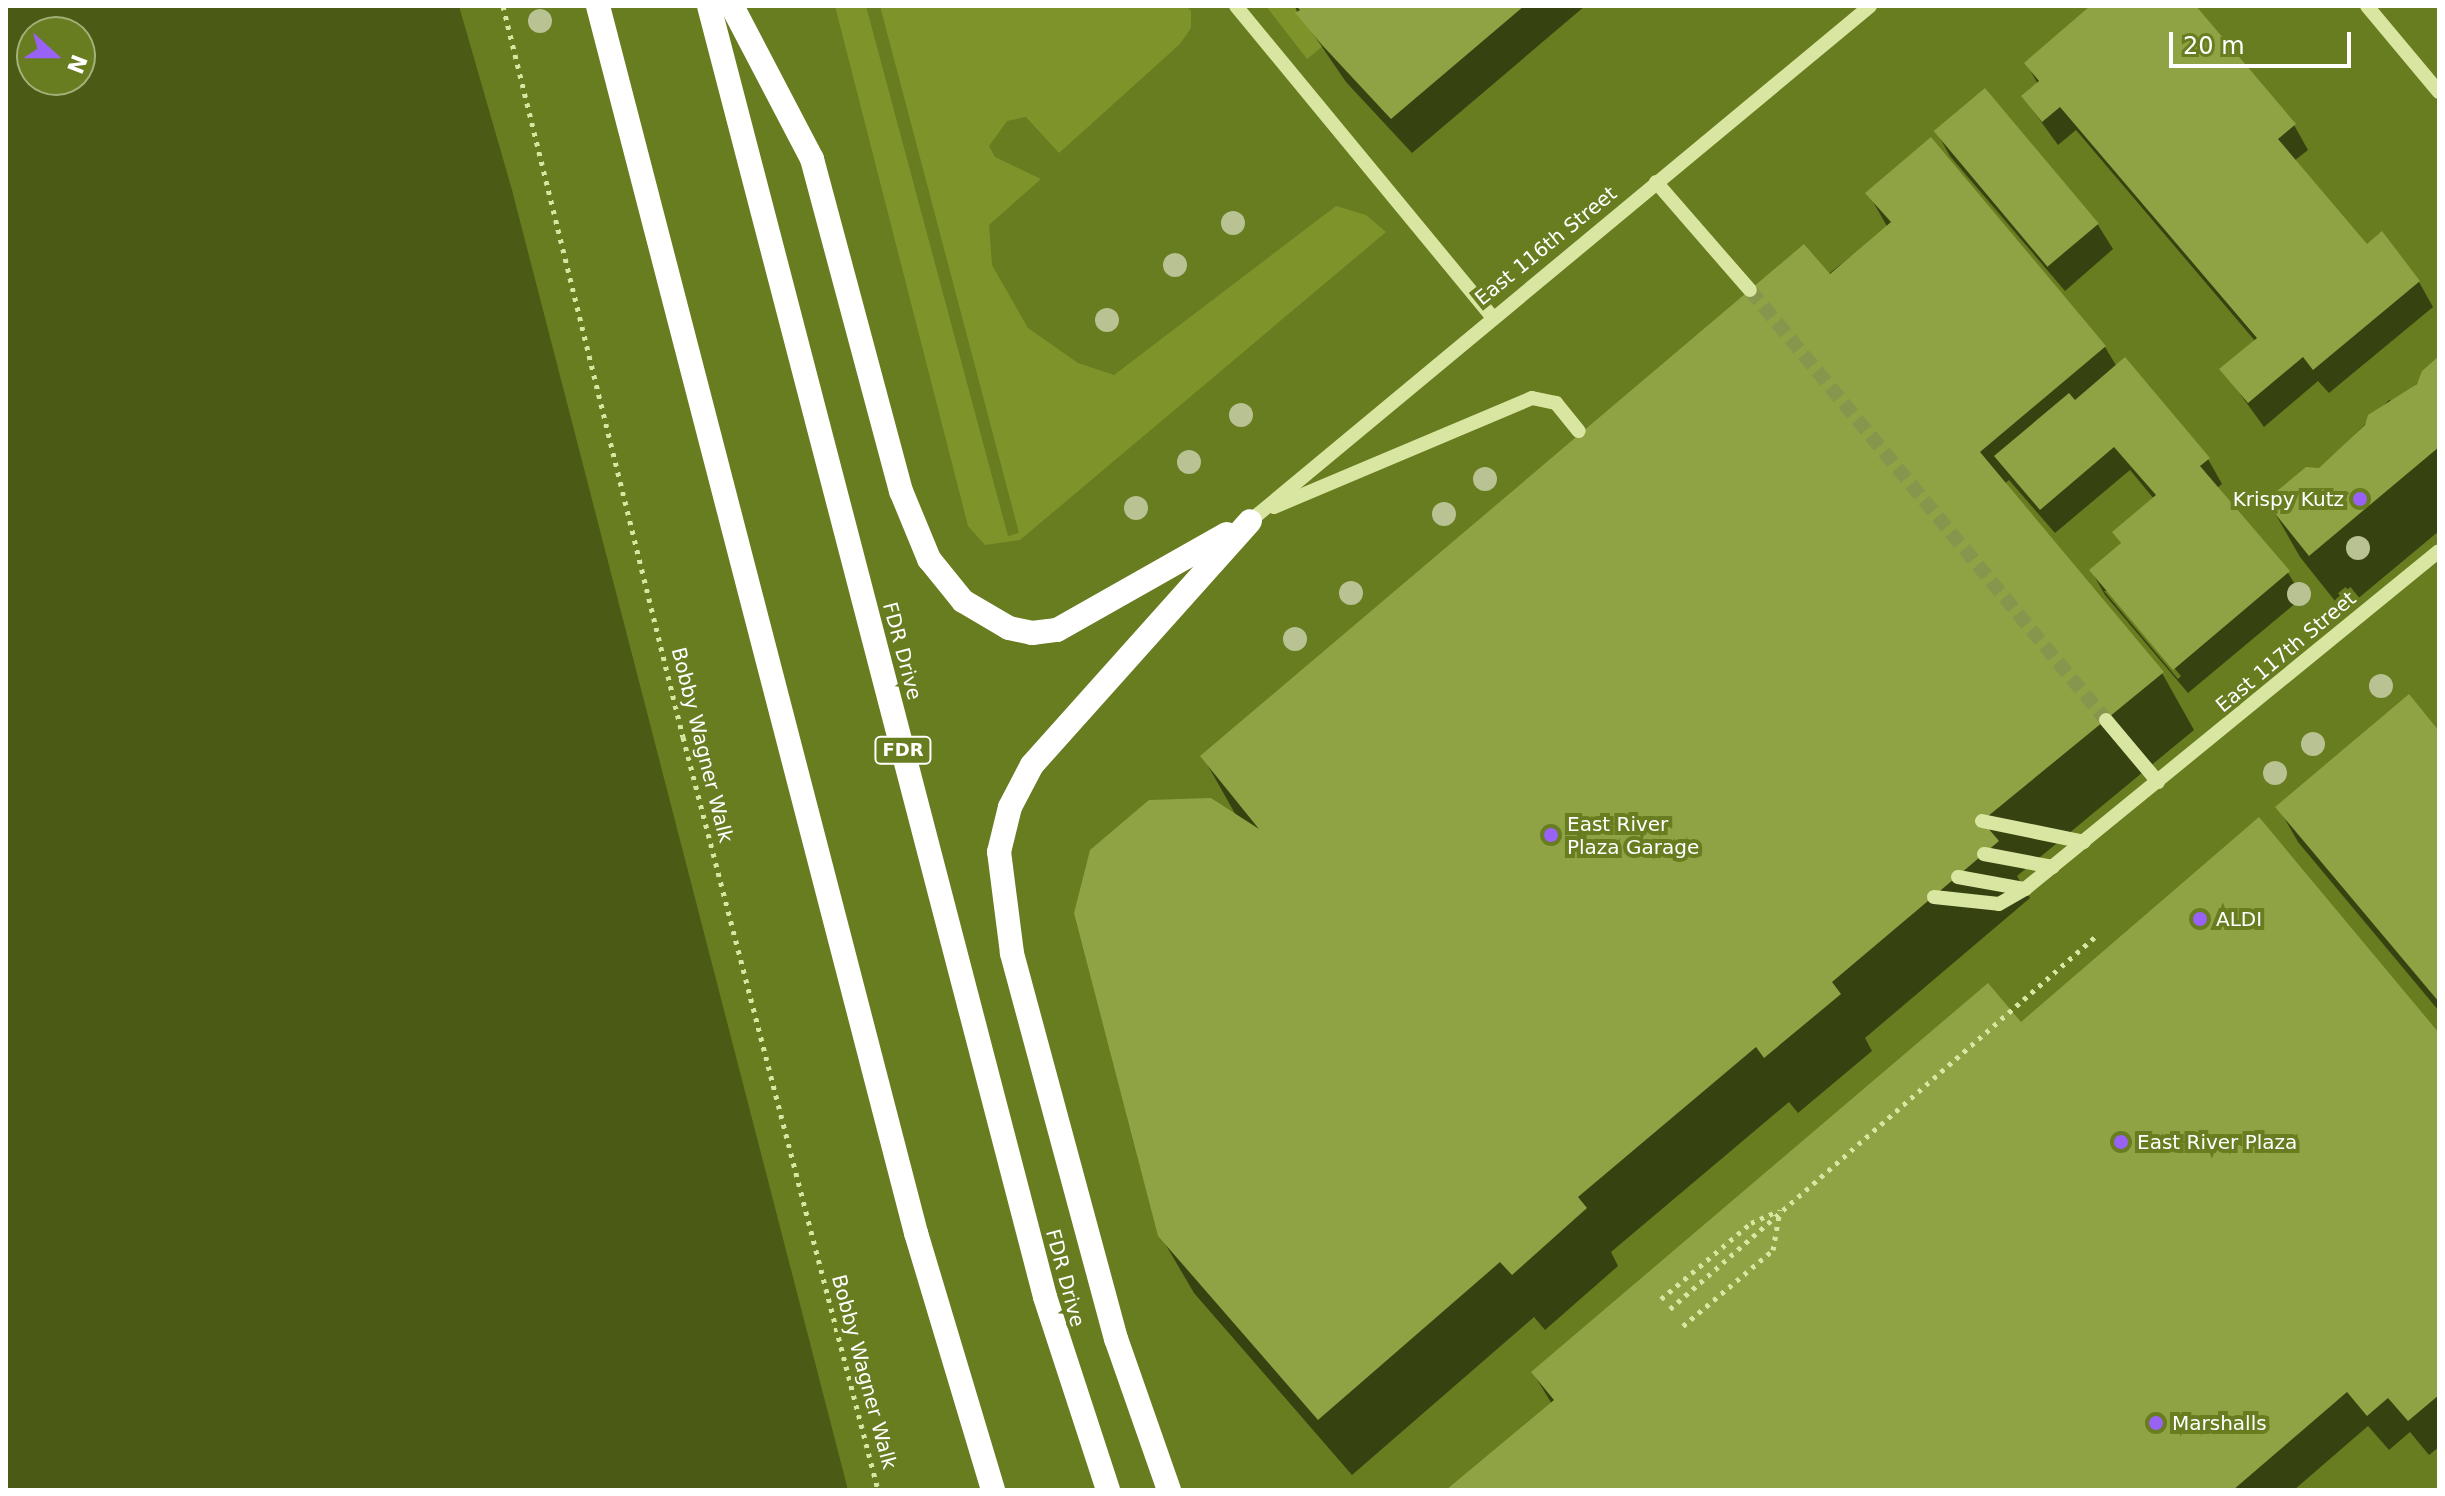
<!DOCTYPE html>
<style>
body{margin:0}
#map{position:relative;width:2445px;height:1496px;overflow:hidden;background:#687c20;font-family:"DejaVu Sans",sans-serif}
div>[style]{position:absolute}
.green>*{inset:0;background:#7e942a}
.water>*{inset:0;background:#4b5b15}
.shadow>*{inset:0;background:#0007}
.building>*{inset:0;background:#8fa344;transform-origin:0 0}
.minor-tunnel>*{height:14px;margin-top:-7px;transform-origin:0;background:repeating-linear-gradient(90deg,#86964d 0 14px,transparent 0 21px)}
.path>*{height:5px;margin-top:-2.5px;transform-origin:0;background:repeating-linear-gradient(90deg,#d9e6a2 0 4px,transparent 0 10px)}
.minor>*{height:14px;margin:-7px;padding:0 7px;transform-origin:7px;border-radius:7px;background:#d9e6a2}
.highway>*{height:24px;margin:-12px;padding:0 12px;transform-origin:12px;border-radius:12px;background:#fff}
.trees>*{width:24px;height:24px;margin:-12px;border-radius:50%;background:#b8c293}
.dots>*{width:22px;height:22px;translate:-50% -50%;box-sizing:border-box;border:4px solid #687c20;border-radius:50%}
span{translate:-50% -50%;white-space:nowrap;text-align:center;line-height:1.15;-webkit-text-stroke:8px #687c20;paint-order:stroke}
.shield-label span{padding:2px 6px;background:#687c20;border:2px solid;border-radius:6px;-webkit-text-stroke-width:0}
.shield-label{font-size:18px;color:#fff;font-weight:700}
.street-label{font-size:20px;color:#fff}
.poi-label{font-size:20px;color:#fff}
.right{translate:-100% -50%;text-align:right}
.left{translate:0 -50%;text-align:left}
.frame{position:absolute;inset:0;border:8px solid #fff;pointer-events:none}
.north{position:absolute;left:16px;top:16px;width:80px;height:80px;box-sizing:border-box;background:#687c20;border:2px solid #a4b079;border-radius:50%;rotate:111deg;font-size:22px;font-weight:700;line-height:32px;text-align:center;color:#fff}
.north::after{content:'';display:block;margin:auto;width:28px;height:36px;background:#9863f4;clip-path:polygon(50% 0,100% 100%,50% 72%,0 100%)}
.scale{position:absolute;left:2169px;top:32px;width:182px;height:36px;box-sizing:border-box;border:4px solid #fff;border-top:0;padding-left:10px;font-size:24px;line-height:28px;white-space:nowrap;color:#fff;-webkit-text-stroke:6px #687c20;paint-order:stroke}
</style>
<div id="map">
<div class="green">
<i style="clip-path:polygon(835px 6px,866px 6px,1008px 536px,1019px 533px,880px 6px,1186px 6px,1191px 11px,1191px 28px,1180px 44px,1059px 153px,1026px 117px,1007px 121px,989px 146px,995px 157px,1041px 179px,989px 225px,992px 265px,1028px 328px,1078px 363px,1114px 375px,1336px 206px,1366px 215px,1386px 232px,1020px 540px,985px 545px,968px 526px)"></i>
<i style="clip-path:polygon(1266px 6px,1296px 6px,1296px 14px,1323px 46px,1307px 59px)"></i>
</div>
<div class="water">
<i style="clip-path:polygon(evenodd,6px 6px,459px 6px,512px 190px,848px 1490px,6px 1490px,6px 6px,32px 32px,80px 32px,80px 80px,32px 80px,32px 32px)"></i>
</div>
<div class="shadow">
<i style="clip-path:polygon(1294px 6px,1585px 6px,1412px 153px,1346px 82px)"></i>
<i style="clip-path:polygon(2093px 6px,2193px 6px,2294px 125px,2308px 150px,2294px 161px,2367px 247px,2419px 282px,2433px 307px,2329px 393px,2318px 381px,2264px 427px,2222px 369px,2256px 342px,2076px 130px,2058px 145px,2023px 97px,2038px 84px,2026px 63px)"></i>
<i style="clip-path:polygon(1985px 90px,2098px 225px,2113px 249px,2065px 291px,1950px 156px,1936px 131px)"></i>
<i style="clip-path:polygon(evenodd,1868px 193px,2105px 347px,2117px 367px,2208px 459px,2222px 484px,2217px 488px,2288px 573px,2303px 597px,2188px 693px,2105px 595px,2091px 570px,2122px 545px,2115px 532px,2154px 499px,2130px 470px,2055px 533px,2009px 480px,2004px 484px,2162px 673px,2194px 730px,2017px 876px,2030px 898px,1865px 1038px,1872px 1051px,1798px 1113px,1789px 1102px,1611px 1252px,1618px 1266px,1545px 1330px,1534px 1317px,1352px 1475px,1194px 1293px,1160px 1235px,1237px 817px,1203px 757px,1888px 228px,1868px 193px,2104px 591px,2109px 591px,2181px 676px,2178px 679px,2104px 591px)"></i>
<i style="clip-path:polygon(2439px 362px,2439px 531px,2343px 611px,2300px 557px,2268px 501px,2320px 470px,2389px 400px,2397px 403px)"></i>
<i style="clip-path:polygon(2439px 733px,2439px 1011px,2298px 842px,2278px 807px)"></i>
<i style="clip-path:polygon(2020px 1025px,2439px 1034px,2439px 1447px,2429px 1455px,2410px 1432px,2389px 1450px,2368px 1426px,2294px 1490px,1449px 1490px,1552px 1404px,1533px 1373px)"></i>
</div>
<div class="building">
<i style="clip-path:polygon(1296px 6px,1524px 6px,1391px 119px,1323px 46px,1295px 13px,1300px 10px)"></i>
<i style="clip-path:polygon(2090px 6px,2196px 6px,2296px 124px,2278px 139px,2367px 244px,2382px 231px,2420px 281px,2313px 370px,2303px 357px,2248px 403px,2219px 369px,2257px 338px,2060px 107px,2042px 122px,2021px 96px,2039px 81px,2024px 63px)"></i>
<i style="left:1985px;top:88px;width:177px;height:67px;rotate:50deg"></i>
<i style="clip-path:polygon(1931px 137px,2106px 346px,1980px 452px,2164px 672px,1982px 821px,1999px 841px,1832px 982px,1841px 994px,1764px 1058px,1756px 1047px,1578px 1197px,1587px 1208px,1512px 1275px,1500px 1262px,1318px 1420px,1158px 1236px,1074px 913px,1090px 850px,1149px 800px,1211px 798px,1259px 829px,1200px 756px,1804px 244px,1830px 274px,1891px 222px,1865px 193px)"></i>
<i style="clip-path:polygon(2439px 356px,2439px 447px,2309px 556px,2265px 501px,2306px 467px,2319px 468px,2365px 425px,2368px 415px,2417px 384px,2422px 371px)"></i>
<i style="clip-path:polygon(2125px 357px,2210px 458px,2200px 466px,2290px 571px,2173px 670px,2089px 570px,2121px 543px,2112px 532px,2156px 495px,2114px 447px,2040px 510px,1994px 456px,2069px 393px,2075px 400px)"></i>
<i style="clip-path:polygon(2409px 694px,2439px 731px,2439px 1002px,2275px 807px)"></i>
<i style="clip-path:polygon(2259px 817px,2439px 1033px,2439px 1395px,2408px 1421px,2388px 1398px,2367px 1416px,2347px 1392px,2233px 1490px,1446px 1490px,1554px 1400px,1531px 1372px,1988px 983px,2021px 1022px)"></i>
</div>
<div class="minor-tunnel">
<i style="left:1750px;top:290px;width:558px;rotate:50.38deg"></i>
</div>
<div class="path">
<i style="left:503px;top:6px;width:753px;rotate:76.17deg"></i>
<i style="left:683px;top:737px;width:778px;rotate:75.48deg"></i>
<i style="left:1661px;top:1299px;width:118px;rotate:-40.2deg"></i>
<i style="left:1751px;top:1223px;width:27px;rotate:-24deg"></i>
<i style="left:1670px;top:1309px;width:565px;rotate:-41.2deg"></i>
<i style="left:1683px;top:1326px;width:118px;rotate:-40.2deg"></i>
<i style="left:1773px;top:1250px;width:41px;rotate:-80.1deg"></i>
</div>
<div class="minor">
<i style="left:1236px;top:6px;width:403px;rotate:50.5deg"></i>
<i style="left:2367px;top:6px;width:112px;rotate:50.1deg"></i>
<i style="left:1656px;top:182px;width:143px;rotate:49deg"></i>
<i style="left:1274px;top:507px;width:280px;rotate:-22.9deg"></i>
<i style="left:1532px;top:398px;width:25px;rotate:12deg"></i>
<i style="left:1556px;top:403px;width:36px;rotate:51deg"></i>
<i style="left:1250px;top:521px;width:806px;rotate:-39.71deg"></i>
<i style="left:2106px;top:720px;width:81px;rotate:50deg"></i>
<i style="left:1982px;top:821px;width:104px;rotate:11.6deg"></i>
<i style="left:1984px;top:854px;width:70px;rotate:10.7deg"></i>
<i style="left:1958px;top:877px;width:68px;rotate:10.2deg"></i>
<i style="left:1934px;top:897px;width:65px;rotate:6.1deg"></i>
<i style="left:1999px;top:904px;width:30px;rotate:-30deg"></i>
<i style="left:2025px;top:889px;width:534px;rotate:-39.23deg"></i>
</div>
<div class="highway">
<i style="left:598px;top:6px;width:1268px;rotate:75.47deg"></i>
<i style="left:916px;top:1233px;width:268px;rotate:73.3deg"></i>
<i style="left:709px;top:6px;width:1334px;rotate:75.41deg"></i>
<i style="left:1045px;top:1297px;width:203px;rotate:71.9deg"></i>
<i style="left:732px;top:6px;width:173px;rotate:62.4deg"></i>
<i style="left:812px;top:159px;width:344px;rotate:75deg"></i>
<i style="left:901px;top:491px;width:74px;rotate:67.6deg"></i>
<i style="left:929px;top:559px;width:54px;rotate:51deg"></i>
<i style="left:963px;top:601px;width:53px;rotate:30.4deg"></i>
<i style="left:1009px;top:628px;width:24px;rotate:12deg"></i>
<i style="left:1032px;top:633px;width:25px;rotate:-7deg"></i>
<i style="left:1057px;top:630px;width:195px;rotate:-29.5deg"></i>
<i style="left:1169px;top:1490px;width:160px;rotate:-109.3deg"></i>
<i style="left:1116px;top:1339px;width:400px;rotate:-105.1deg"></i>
<i style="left:1012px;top:953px;width:102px;rotate:-97.3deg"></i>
<i style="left:999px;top:852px;width:46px;rotate:-76.3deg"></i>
<i style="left:1010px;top:807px;width:47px;rotate:-62.4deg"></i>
<i style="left:1032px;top:765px;width:327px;rotate:-48.2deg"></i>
</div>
<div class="trees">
<i style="left:540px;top:21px"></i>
<i style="left:1233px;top:223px"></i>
<i style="left:1175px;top:265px"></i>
<i style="left:1107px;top:320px"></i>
<i style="left:1241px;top:415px"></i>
<i style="left:1189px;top:462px"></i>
<i style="left:1485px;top:479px"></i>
<i style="left:1136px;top:508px"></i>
<i style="left:1444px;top:514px"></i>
<i style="left:2358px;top:548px"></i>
<i style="left:1351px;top:593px"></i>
<i style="left:2299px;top:594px"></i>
<i style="left:1295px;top:639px"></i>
<i style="left:2381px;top:686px"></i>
<i style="left:2313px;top:744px"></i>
<i style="left:2275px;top:773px"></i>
</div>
<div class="dots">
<i style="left:2360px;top:499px;background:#9863f4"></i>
<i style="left:1551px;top:835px;background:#9863f4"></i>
<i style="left:2200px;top:919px;background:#9863f4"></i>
<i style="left:2121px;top:1142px;background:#9863f4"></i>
<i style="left:2156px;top:1423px;background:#9863f4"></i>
</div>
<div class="shield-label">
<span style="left:903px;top:750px">FDR</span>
</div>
<div class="street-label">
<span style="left:1546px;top:246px;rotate:-39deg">East 116th Street</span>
<span style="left:902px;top:651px;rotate:75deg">FDR Drive</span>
<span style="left:2286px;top:652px;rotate:-40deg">East 117th Street</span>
<span style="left:702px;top:745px;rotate:76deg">Bobby Wagner Walk</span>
<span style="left:1065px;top:1278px;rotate:75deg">FDR Drive</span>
<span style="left:864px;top:1372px;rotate:75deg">Bobby Wagner Walk</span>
</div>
<div class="poi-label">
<span class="right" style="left:2344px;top:499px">Krispy Kutz</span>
<span class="left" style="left:1567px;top:836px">East River<br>Plaza Garage</span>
<span class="left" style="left:2216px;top:919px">ALDI</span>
<span class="left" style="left:2137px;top:1142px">East River Plaza</span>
<span class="left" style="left:2172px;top:1423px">Marshalls</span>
</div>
<div class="frame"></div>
<div class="north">N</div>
<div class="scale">20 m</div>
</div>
